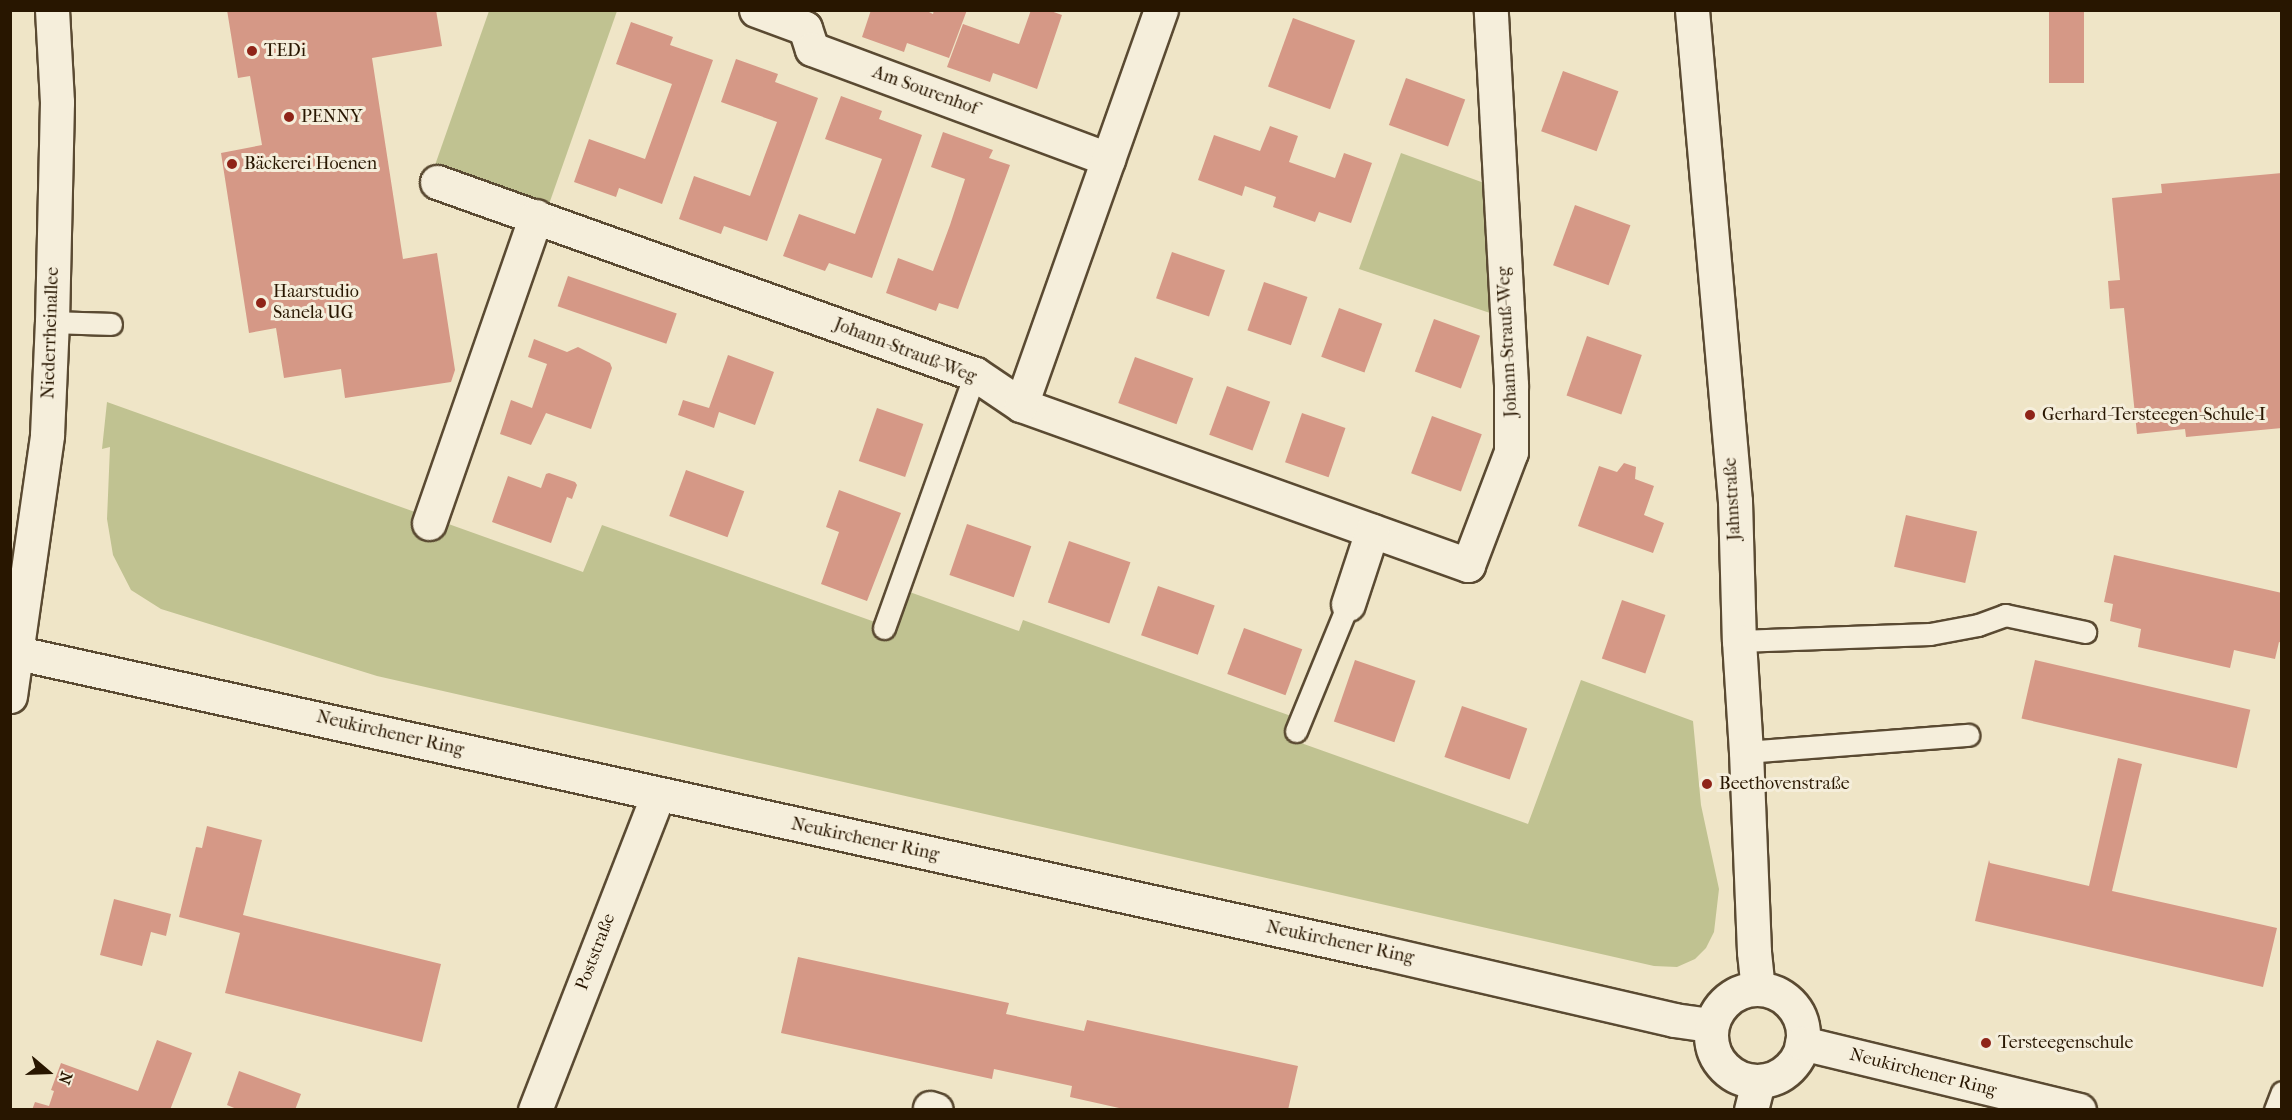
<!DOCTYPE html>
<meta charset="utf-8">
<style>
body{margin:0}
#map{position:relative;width:2292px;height:1120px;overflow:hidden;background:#efe5c7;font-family:"IM FELL French Canon",serif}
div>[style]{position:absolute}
.green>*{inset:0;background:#c0c291}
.building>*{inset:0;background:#d59886;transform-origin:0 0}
.roads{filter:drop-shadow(2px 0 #5a4a32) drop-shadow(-2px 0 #5a4a32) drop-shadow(0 2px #5a4a32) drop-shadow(0 -2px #5a4a32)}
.lane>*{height:21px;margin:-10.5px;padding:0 10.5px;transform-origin:10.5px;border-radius:10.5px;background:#f5eedb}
.street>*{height:33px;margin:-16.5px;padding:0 16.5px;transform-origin:16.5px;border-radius:16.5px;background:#f5eedb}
.secondary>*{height:33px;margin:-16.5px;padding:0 16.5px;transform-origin:16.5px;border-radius:16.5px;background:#f5eedb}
.secondary>.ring{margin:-16.5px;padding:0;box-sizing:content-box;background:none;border:33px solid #f5eedb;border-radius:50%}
.dots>*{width:16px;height:16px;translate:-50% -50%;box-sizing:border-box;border:3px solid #f5eedb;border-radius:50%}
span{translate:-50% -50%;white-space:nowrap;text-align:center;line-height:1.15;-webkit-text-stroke:6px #f5eedb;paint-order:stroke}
.poi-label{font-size:18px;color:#281600}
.left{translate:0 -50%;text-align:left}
.street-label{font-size:18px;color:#281600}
.frame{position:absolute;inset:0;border:12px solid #281600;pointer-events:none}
.north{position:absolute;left:18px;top:1042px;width:60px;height:60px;-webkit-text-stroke:4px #f5eedb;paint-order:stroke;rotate:109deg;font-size:16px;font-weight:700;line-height:24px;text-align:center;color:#281600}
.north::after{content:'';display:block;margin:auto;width:21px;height:27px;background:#281600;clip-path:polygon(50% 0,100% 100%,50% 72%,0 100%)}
</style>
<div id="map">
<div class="green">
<i style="clip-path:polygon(489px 11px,617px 11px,548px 207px,434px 168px)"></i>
<i style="clip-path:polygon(1401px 153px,1487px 184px,1496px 315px,1359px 269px)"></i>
<i style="clip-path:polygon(107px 402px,583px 572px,602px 525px,875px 622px,890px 585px,1019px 631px,1023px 620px,1294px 717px,1287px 738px,1528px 824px,1581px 680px,1693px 721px,1701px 805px,1719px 889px,1714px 932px,1706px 948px,1695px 959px,1677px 967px,1654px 966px,377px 676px,161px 609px,131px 590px,113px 555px,107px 519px,110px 447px,102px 449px)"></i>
</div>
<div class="building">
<i style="clip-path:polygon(227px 10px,436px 10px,442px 46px,372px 58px,403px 259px,437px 253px,455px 370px,451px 382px,345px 398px,341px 369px,284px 378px,276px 328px,249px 333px,221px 153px,262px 145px,250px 76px,238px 78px)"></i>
<i style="clip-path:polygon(871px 10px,925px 10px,933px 14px,934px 10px,967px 10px,949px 58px,907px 43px,904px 52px,862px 37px)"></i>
<i style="clip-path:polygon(1031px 10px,1048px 10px,1062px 15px,1037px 89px,993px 73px,990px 82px,947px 67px,963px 24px,1019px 44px)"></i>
<i style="left:2049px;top:10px;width:35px;height:73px"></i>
<i style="left:1293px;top:18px;width:66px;height:73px;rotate:20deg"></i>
<i style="clip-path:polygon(631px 22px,673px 37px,670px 45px,713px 60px,662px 204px,619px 188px,616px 197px,574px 182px,589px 139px,645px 159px,672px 84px,616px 64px)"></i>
<i style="clip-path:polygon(736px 59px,778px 74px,775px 82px,818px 98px,767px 241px,724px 226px,721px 234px,679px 219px,694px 176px,750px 196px,777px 122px,721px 102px)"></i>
<i style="left:1563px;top:71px;width:59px;height:64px;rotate:20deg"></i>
<i style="left:1406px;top:78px;width:63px;height:50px;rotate:20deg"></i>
<i style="clip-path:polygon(841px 96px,882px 111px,879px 119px,922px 135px,872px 278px,829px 263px,825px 271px,783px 256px,799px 214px,855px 234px,882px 159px,825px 139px)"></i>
<i style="clip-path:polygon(1270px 126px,1298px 136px,1289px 162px,1335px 178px,1344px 153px,1372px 163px,1351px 223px,1319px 212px,1315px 222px,1273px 207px,1276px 197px,1245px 186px,1242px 196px,1198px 180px,1214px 135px,1260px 151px)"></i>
<i style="clip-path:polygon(943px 132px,993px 150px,989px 158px,1010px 165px,958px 309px,939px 303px,936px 311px,886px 293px,898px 258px,933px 271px,950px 225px,965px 179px,931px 167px)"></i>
<i style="clip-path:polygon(2282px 173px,2282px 428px,2186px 437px,2185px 429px,2137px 434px,2124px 308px,2110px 309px,2108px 281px,2120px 280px,2112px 198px,2162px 193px,2161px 184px)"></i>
<i style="left:1575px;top:205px;width:59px;height:64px;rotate:20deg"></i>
<i style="left:1172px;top:252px;width:56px;height:49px;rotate:19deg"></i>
<i style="left:568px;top:276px;width:115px;height:32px;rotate:19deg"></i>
<i style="left:1264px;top:282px;width:46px;height:51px;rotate:19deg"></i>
<i style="left:1339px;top:308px;width:46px;height:52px;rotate:20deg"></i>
<i style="left:1434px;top:319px;width:49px;height:56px;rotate:20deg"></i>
<i style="left:1587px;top:336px;width:58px;height:63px;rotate:19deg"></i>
<i style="clip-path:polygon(534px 339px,567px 352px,578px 347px,610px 363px,612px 368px,591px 429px,546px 413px,531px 445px,500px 434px,511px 400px,532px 408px,547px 364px,528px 357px)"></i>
<i style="clip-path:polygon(728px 355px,774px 372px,755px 425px,719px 412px,714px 428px,678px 415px,683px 400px,709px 408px)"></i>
<i style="left:1135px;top:357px;width:62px;height:49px;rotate:20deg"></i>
<i style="left:1227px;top:386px;width:46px;height:52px;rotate:20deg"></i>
<i style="left:877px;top:408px;width:49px;height:56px;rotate:19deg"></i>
<i style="left:1302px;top:413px;width:46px;height:52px;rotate:19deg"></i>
<i style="left:1432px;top:416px;width:53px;height:61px;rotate:20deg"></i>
<i style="clip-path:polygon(1624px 463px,1636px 467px,1635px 479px,1654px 486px,1644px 515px,1664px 523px,1653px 553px,1578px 526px,1599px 466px,1617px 472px)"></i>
<i style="left:686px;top:470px;width:62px;height:49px;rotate:20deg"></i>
<i style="clip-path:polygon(549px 473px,575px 482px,577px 485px,572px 499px,567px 497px,551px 543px,492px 522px,508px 476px,541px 488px,546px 474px)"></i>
<i style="clip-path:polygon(839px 490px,901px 513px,867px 601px,821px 584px,839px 532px,826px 527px)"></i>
<i style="left:1906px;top:515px;width:73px;height:53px;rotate:13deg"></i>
<i style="left:967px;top:524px;width:68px;height:54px;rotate:19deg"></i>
<i style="left:1069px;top:541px;width:65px;height:65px;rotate:19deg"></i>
<i style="clip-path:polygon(2114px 555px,2282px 593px,2282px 643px,2279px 642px,2275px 659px,2234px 650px,2230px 668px,2138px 647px,2141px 629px,2110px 621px,2113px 604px,2104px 602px)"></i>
<i style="left:1158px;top:586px;width:60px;height:52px;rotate:19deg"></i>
<i style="left:1622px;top:600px;width:46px;height:62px;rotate:19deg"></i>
<i style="left:1244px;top:628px;width:62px;height:49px;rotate:20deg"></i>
<i style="left:1355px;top:660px;width:64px;height:65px;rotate:19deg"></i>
<i style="left:2035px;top:660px;width:221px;height:60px;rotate:13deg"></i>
<i style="left:1462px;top:706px;width:69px;height:54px;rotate:19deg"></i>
<i style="clip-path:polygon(2118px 758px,2142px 764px,2112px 891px,2277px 928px,2263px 987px,1975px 921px,1989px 860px,1990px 863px,2089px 886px)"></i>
<i style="clip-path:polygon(207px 826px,262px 840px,243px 915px,441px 964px,422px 1042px,225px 993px,240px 933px,179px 917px,196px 847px,202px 848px)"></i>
<i style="clip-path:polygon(114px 899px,171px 914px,166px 936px,151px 932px,142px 966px,100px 955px)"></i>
<i style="clip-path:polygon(798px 957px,1009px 1003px,1006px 1014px,1084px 1031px,1087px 1020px,1298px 1066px,1288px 1110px,1128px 1110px,1070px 1097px,1072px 1086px,994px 1069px,992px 1079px,781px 1033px)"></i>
<i style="clip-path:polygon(157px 1040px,192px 1053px,170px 1110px,32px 1110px,35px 1102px,49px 1106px,54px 1091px,51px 1090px,61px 1063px,138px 1091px)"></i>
<i style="clip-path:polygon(239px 1071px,301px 1094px,295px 1110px,239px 1110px,227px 1105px)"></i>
</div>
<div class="roads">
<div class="lane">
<i style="left:52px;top:322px;width:59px;rotate:1.9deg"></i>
<i style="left:884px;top:628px;width:270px;rotate:-70.3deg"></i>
<i style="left:1739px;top:641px;width:191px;rotate:-2.1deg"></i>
<i style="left:1930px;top:634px;width:49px;rotate:-10.6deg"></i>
<i style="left:1978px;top:625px;width:29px;rotate:-20deg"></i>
<i style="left:2005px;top:615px;width:82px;rotate:12deg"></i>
<i style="left:1296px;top:731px;width:137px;rotate:-67.7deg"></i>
<i style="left:1746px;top:752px;width:223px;rotate:-4.4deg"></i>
<i style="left:2275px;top:1110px;width:19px;rotate:-69deg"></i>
</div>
<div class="street">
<i style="left:756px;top:10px;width:52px;rotate:20.2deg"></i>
<i style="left:805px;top:28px;width:22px;rotate:72deg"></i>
<i style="left:812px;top:49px;width:316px;rotate:20.4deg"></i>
<i style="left:1692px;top:10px;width:493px;rotate:85deg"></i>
<i style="left:1735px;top:501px;width:140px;rotate:88.4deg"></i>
<i style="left:1739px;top:641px;width:111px;rotate:86.4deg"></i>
<i style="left:1746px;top:752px;width:200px;rotate:87.7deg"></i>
<i style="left:1754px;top:952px;width:36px;rotate:84deg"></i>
<i style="left:437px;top:182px;width:571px;rotate:19.64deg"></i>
<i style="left:975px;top:374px;width:55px;rotate:34deg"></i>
<i style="left:1021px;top:405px;width:475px;rotate:19.7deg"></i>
<i style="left:1468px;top:565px;width:121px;rotate:-69.2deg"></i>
<i style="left:1511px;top:452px;width:68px;rotate:-90deg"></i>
<i style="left:1511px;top:384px;width:375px;rotate:-93.1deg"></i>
<i style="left:1021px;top:405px;width:419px;rotate:-70.5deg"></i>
<i style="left:429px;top:523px;width:325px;rotate:-70.8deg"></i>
<i style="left:1348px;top:604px;width:77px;rotate:-71.8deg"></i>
<i style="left:930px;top:1108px;width:6px;rotate:18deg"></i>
<i style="left:535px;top:1110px;width:339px;rotate:-68.7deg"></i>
<i style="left:1751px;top:1110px;width:30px;rotate:-76deg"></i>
</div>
<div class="secondary">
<i style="left:18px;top:653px;width:1390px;rotate:12.38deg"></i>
<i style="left:1376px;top:951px;width:306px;rotate:13deg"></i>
<i style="left:1674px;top:1020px;width:37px;rotate:8deg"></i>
<i style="left:10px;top:696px;width:264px;rotate:-81.9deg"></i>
<i style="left:47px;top:435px;width:113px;rotate:-87.5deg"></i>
<i style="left:52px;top:322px;width:220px;rotate:-88.7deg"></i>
<i style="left:57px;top:102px;width:92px;rotate:-93.1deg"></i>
<i class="ring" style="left:1711px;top:989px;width:59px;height:59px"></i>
<i style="left:1802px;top:1043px;width:285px;rotate:13.6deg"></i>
</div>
</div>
<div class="dots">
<i style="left:252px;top:51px;background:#8f2418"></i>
<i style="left:289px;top:117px;background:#8f2418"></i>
<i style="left:232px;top:164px;background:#8f2418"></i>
<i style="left:261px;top:303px;background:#8f2418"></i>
<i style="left:2030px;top:415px;background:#8f2418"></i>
<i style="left:1707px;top:784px;background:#8f2418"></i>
<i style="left:1986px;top:1043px;background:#8f2418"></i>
</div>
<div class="poi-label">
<span class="left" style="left:264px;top:51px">TEDi</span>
<span class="left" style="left:301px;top:117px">PENNY</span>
<span class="left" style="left:244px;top:164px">Bäckerei Hoenen</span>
<span class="left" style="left:273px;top:303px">Haarstudio<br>Sanela UG</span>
<span class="left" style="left:2042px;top:415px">Gerhard-Tersteegen-Schule-I</span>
<span class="left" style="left:1719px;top:784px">Beethovenstraße</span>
<span class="left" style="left:1998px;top:1043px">Tersteegenschule</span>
</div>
<div class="street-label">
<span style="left:925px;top:91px;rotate:20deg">Am Sourenhof</span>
<span style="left:51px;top:333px;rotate:-88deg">Niederrheinallee</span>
<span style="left:1508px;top:342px;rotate:-93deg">Johann-Strauß-Weg</span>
<span style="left:905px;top:351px;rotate:21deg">Johann-Strauß-Weg</span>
<span style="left:1733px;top:499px;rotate:-93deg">Jahnstraße</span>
<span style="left:390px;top:734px;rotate:13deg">Neukirchener Ring</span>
<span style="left:865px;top:840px;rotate:12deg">Neukirchener Ring</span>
<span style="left:1340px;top:943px;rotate:12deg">Neukirchener Ring</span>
<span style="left:596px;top:952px;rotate:-69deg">Poststraße</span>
<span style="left:1923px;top:1073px;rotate:14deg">Neukirchener Ring</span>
</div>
<div class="frame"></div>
<div class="north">N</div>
</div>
